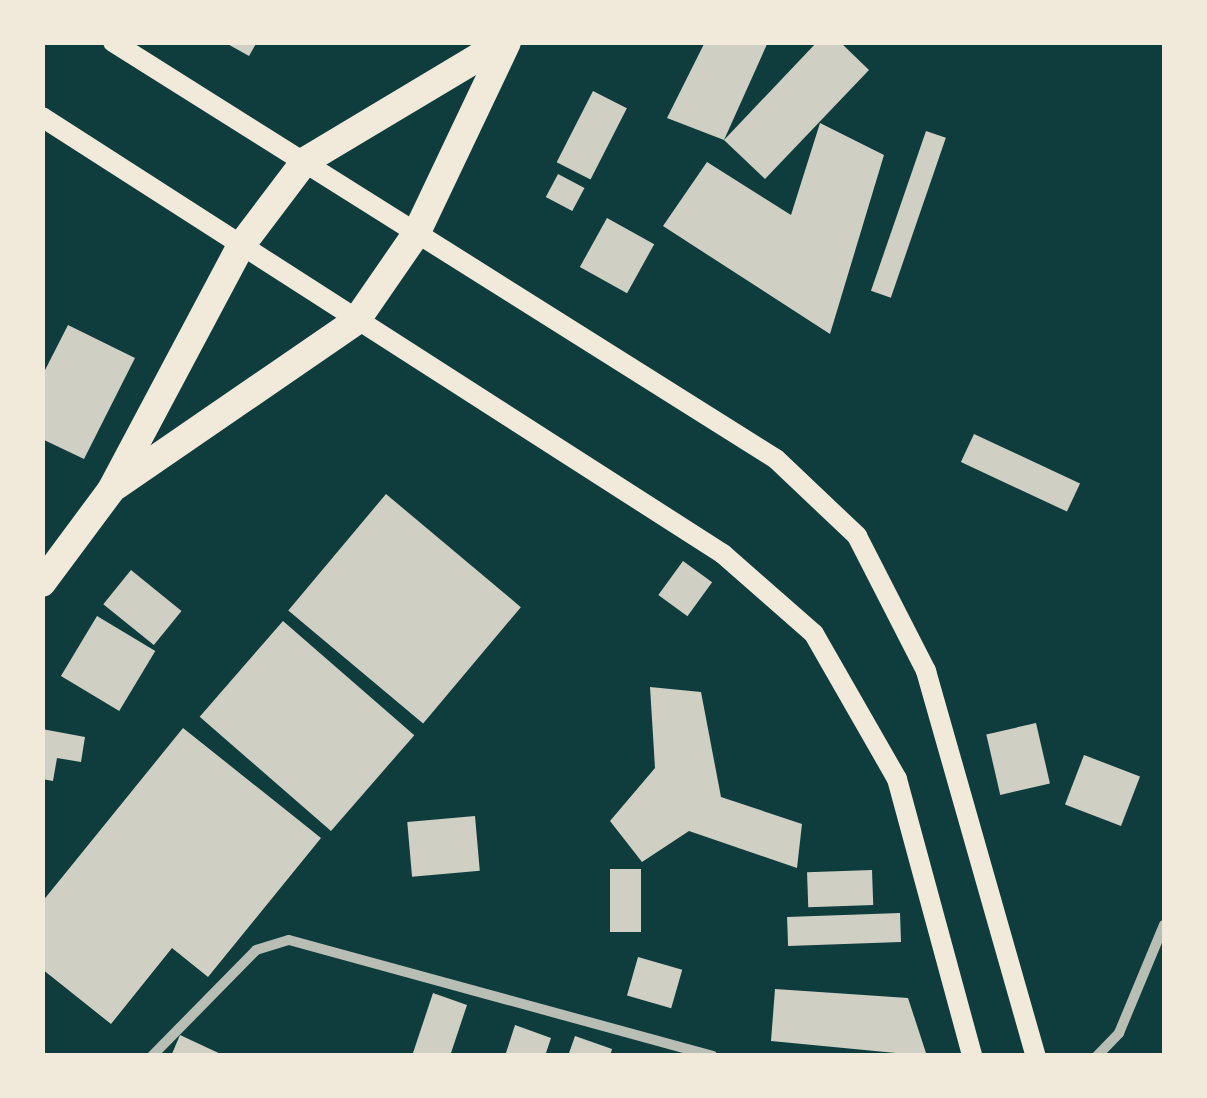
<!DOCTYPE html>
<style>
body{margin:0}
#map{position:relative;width:1207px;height:1098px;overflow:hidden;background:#0f3d3e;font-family:"DejaVu Sans",sans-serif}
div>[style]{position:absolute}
.building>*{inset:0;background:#cfcfc3;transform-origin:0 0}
.minor>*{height:10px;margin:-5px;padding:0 5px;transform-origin:5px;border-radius:5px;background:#b8beb3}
.secondary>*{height:20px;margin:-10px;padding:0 10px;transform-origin:10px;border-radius:10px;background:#f1e9da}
.trunk>*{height:28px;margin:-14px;padding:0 14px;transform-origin:14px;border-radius:14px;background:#f1e9da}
span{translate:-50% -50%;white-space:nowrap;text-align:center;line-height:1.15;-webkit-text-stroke:10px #f1e9da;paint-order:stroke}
.frame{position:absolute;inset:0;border:45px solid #f1e9da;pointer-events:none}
</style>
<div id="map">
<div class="building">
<i style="clip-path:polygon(224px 42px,257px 42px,249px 56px)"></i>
<i style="clip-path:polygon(705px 42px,768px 42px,724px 140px,667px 118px)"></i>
<i style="clip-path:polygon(817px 42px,840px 42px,869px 70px,765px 179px,724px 140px)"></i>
<i style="left:593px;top:91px;width:38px;height:80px;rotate:27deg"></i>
<i style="clip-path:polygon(820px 123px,884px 155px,830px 334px,663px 226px,707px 162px,791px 215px)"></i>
<i style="left:926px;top:131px;width:21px;height:169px;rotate:19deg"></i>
<i style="left:558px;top:174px;width:30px;height:26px;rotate:28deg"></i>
<i style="left:607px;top:218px;width:54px;height:56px;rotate:29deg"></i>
<i style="clip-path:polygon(68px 325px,135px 358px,84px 459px,42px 439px,42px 376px)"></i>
<i style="left:974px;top:434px;width:117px;height:31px;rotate:25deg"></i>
<i style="left:386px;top:494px;width:176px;height:152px;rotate:40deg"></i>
<i style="left:683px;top:561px;width:36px;height:42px;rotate:36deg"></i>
<i style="left:131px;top:570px;width:65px;height:44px;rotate:39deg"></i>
<i style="left:97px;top:616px;width:68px;height:70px;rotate:31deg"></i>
<i style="left:283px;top:621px;width:174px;height:127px;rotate:41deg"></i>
<i style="clip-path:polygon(650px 687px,701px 692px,721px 797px,802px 824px,797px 868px,689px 831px,642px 862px,610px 821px,655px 768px)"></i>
<i style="left:1036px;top:723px;width:62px;height:51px;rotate:77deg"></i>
<i style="clip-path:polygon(183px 728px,321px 838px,208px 977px,172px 948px,111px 1024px,42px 969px,42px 902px)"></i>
<i style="clip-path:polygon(42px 729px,85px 737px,81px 762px,57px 758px,53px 781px,42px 779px)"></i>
<i style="left:1084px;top:755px;width:60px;height:53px;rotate:21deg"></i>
<i style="left:475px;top:816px;width:55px;height:68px;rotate:85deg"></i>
<i style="left:610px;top:869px;width:31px;height:63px"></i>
<i style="left:872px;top:870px;width:35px;height:65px;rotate:88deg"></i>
<i style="left:900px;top:913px;width:29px;height:113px;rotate:88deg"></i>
<i style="left:638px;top:957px;width:46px;height:40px;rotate:16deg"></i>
<i style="clip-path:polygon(775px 989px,908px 998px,927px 1056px,771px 1041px)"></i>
<i style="clip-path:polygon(433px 993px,467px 1005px,450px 1056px,412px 1056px)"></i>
<i style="clip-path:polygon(515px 1025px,551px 1038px,545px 1056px,505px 1056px)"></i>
<i style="clip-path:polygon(180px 1035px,225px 1056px,171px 1056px)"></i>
<i style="clip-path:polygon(575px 1036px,612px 1049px,610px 1056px,568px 1056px)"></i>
</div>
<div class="minor">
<i style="left:152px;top:1056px;width:148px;rotate:-45.5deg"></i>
<i style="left:256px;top:950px;width:34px;rotate:-17deg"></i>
<i style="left:289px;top:940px;width:439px;rotate:15.3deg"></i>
<i style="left:1097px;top:1056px;width:32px;rotate:-46deg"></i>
<i style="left:1119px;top:1033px;width:117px;rotate:-67.4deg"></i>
</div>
<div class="secondary">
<i style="left:113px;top:42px;width:783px;rotate:32.17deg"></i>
<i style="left:776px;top:459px;width:112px;rotate:43.5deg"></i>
<i style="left:857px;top:536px;width:152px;rotate:62.9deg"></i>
<i style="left:926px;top:671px;width:400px;rotate:74.1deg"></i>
<i style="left:42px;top:117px;width:809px;rotate:32.69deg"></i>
<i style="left:723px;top:554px;width:121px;rotate:41.3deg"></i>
<i style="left:814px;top:634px;width:167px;rotate:60.2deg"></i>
<i style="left:897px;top:779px;width:287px;rotate:74.8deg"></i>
</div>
<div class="trunk">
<i style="left:116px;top:486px;width:291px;rotate:-34.5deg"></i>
<i style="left:356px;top:321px;width:106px;rotate:-55.4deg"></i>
<i style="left:416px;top:234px;width:212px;rotate:-64.6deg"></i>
<i style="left:42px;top:583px;width:116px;rotate:-53.4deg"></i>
<i style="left:111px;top:490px;width:275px;rotate:-62deg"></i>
<i style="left:240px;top:247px;width:108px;rotate:-52.9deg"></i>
<i style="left:305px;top:161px;width:232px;rotate:-30.9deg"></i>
</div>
<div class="frame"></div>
</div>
